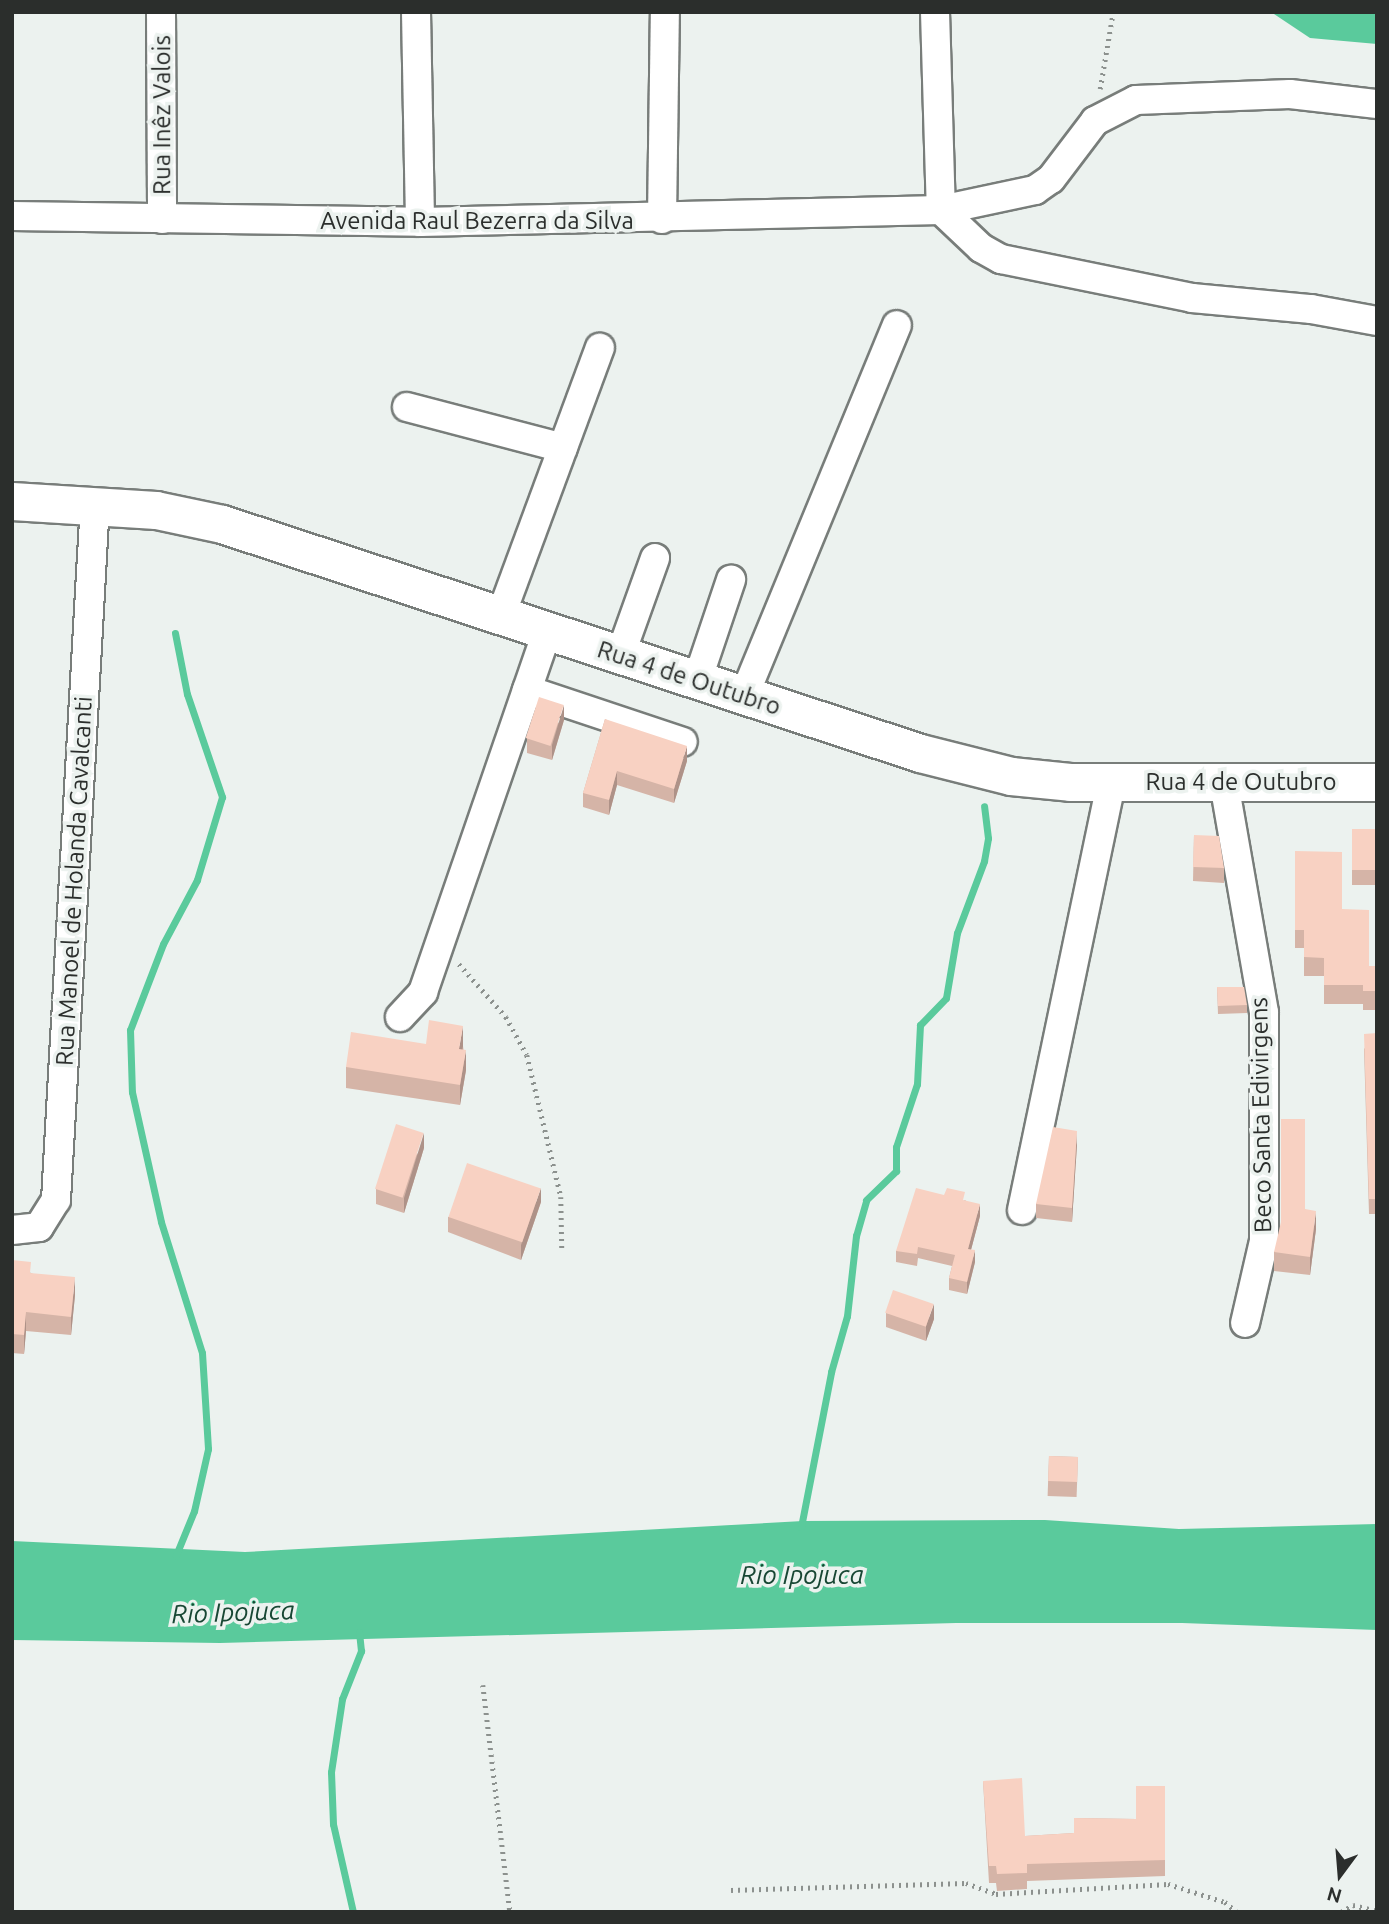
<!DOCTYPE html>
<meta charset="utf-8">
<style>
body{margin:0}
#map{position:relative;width:1389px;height:1924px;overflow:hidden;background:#ecf2ef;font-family:Ubuntu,sans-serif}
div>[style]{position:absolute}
.water>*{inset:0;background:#5aca9c}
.stream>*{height:7px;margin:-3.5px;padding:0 3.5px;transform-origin:3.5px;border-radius:3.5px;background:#5aca9c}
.path>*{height:4.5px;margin-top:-2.25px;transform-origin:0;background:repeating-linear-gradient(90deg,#8c918e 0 2px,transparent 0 7px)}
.roads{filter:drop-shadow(2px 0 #787d7a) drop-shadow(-2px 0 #787d7a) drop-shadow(0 2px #787d7a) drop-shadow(0 -2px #787d7a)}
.minor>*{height:28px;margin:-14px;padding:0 14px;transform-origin:14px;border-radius:14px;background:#fff}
.major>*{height:37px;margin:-18.5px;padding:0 18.5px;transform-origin:18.5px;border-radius:18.5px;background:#fff}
.wall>*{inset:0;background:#d5b4a7;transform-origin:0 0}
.shaded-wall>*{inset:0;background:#ae9288}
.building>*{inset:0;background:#f8d1c2;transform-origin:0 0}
span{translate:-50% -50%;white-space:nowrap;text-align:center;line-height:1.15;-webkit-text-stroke:7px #ecf2ef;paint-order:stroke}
.street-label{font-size:24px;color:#2b2e2c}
.water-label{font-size:26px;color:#184734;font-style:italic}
.frame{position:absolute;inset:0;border:14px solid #2b2e2c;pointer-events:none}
.north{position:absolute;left:1305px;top:1840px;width:70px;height:70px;-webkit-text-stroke:5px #ecf2ef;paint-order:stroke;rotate:196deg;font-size:19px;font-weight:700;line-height:28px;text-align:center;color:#2b2e2c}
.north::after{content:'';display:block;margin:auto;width:24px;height:32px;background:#2b2e2c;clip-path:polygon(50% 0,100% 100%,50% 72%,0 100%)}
</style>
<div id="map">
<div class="water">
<i style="clip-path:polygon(1271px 12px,1377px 12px,1377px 44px,1310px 38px)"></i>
<i style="clip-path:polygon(1045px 1520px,1179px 1529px,1377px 1524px,1377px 1630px,1182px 1623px,956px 1623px,220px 1643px,12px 1640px,12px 1541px,245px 1552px,803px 1521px)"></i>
</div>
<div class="stream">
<i style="left:175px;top:633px;width:62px;rotate:78.9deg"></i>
<i style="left:187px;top:694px;width:109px;rotate:71.2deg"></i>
<i style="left:222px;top:797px;width:87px;rotate:106.8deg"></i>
<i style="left:197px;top:880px;width:72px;rotate:118deg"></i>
<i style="left:163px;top:944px;width:92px;rotate:111deg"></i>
<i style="left:130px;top:1030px;width:62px;rotate:88.2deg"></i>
<i style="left:132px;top:1092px;width:133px;rotate:77.4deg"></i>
<i style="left:161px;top:1222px;width:137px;rotate:72.6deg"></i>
<i style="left:202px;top:1353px;width:96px;rotate:86.4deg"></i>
<i style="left:208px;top:1449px;width:64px;rotate:102.7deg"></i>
<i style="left:194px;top:1511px;width:48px;rotate:112.2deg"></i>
<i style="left:801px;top:1527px;width:158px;rotate:-79deg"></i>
<i style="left:831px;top:1372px;width:58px;rotate:-74.1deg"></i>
<i style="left:847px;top:1316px;width:81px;rotate:-83.6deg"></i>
<i style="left:856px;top:1236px;width:37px;rotate:-74deg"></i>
<i style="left:866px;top:1200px;width:42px;rotate:-44deg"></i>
<i style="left:896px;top:1171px;width:24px;rotate:-90deg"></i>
<i style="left:896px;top:1147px;width:66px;rotate:-71.6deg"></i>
<i style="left:917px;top:1084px;width:59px;rotate:-87.1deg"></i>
<i style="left:920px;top:1025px;width:37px;rotate:-46deg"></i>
<i style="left:946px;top:998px;width:66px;rotate:-80.4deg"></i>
<i style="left:957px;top:933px;width:77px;rotate:-69.4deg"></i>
<i style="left:984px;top:861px;width:23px;rotate:-80deg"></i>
<i style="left:988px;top:838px;width:32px;rotate:-97deg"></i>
<i style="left:353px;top:1912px;width:90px;rotate:-102.8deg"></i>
<i style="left:333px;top:1824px;width:52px;rotate:-92.2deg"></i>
<i style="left:331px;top:1772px;width:74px;rotate:-81.4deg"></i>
<i style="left:342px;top:1699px;width:52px;rotate:-68.4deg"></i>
<i style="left:361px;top:1651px;width:19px;rotate:-96deg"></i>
</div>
<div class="path">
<i style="left:1100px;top:89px;width:78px;rotate:-80.4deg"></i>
<i style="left:459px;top:964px;width:71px;rotate:48.4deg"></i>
<i style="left:506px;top:1017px;width:43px;rotate:61.1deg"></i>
<i style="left:527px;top:1055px;width:146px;rotate:76.5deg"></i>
<i style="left:561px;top:1197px;width:54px;rotate:88.9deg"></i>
<i style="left:483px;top:1685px;width:229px;rotate:83.2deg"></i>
<i style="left:731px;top:1890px;width:235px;rotate:-1.7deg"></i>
<i style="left:966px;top:1883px;width:32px;rotate:20deg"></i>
<i style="left:996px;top:1894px;width:172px;rotate:-3.3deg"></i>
<i style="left:1168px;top:1884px;width:60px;rotate:17.5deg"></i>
<i style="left:1225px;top:1902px;width:16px;rotate:40deg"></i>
<i style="left:1341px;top:1912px;width:14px;rotate:-30deg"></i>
<i style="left:1353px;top:1905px;width:25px;rotate:14deg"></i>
</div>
<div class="roads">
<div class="minor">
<i style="left:161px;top:12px;width:207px;rotate:89.7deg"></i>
<i style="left:416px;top:12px;width:210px;rotate:88.9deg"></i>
<i style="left:935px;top:12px;width:198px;rotate:88.3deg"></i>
<i style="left:941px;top:210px;width:55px;rotate:43.5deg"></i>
<i style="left:981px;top:248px;width:23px;rotate:29deg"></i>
<i style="left:1001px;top:259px;width:195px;rotate:11.5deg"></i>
<i style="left:1192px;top:298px;width:120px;rotate:5.3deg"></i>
<i style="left:1311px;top:309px;width:67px;rotate:10.3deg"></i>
<i style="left:12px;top:216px;width:408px;rotate:0.8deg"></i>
<i style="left:420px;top:222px;width:521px;rotate:-1.32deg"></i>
<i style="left:941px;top:210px;width:96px;rotate:-12deg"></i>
<i style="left:1035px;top:190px;width:19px;rotate:-35deg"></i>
<i style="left:1051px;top:179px;width:73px;rotate:-52.8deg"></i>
<i style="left:1095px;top:121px;width:46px;rotate:-27.1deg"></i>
<i style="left:1136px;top:100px;width:154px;rotate:-2.2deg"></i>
<i style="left:1290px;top:94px;width:88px;rotate:6.6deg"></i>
<i style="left:662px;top:219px;width:207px;rotate:-89.2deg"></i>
<i style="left:407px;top:407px;width:161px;rotate:14.7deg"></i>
<i style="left:501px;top:615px;width:285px;rotate:-69.7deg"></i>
<i style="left:620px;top:656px;width:104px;rotate:-70.3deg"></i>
<i style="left:697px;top:681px;width:107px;rotate:-71.4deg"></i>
<i style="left:527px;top:690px;width:164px;rotate:18.4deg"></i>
<i style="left:744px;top:696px;width:401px;rotate:-67.6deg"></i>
<i style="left:1224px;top:783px;width:233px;rotate:80.1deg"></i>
<i style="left:1264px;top:1013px;width:228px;rotate:90deg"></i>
<i style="left:1264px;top:1241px;width:84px;rotate:103deg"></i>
<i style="left:400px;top:1017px;width:34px;rotate:-47deg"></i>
<i style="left:423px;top:992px;width:382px;rotate:-71deg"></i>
<i style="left:1022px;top:1210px;width:436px;rotate:-78.2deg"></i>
<i style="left:12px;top:1230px;width:27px;rotate:-6deg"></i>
<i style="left:39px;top:1227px;width:32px;rotate:-58deg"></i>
<i style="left:56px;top:1200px;width:698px;rotate:-86.8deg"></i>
</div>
<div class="major">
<i style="left:12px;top:501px;width:144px;rotate:3.6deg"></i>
<i style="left:156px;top:510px;width:67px;rotate:12deg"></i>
<i style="left:222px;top:524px;width:735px;rotate:18.16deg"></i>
<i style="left:920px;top:753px;width:94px;rotate:14.2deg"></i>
<i style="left:1011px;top:776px;width:59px;rotate:5.8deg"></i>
<i style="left:1070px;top:782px;width:307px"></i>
</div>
</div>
<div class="wall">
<i style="clip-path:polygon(605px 719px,687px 761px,674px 803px,617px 785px,609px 815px,583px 807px,583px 793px)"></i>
<i style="clip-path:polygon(564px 720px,552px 760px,527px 753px,527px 738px)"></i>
<i style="left:1352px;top:829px;width:25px;height:56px"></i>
<i style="clip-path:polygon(1194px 835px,1224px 868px,1224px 883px,1193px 881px)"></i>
<i style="clip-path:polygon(1295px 851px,1342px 909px,1369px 966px,1377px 966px,1377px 1010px,1363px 1010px,1363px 1004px,1324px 1004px,1324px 976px,1304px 976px,1304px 948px,1295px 948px)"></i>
<i style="clip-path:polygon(1217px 987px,1247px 1005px,1247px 1013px,1218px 1014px)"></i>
<i style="clip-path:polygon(1377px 1033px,1377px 1214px,1369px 1214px,1364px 1049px)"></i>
<i style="clip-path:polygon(426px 1044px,463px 1046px,466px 1070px,460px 1105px,346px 1088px,346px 1067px)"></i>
<i style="clip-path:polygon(1077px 1144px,1072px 1222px,1036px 1218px,1036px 1204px)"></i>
<i style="clip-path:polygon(424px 1148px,404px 1213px,376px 1204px,376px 1189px)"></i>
<i style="clip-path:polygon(965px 1200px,980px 1216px,971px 1250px,975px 1262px,967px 1294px,949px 1290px,949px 1278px,952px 1266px,918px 1258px,917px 1266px,896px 1262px,896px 1251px)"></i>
<i style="clip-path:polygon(541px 1202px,521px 1260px,448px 1232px,448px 1217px)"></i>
<i style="clip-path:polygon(1305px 1209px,1316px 1229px,1310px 1275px,1274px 1271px,1274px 1252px)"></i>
<i style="clip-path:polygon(12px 1260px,31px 1273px,75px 1295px,71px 1335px,26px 1331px,24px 1354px,12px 1353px)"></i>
<i style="clip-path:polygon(886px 1313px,934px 1319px,926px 1341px,886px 1327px)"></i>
<i style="left:1049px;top:1456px;width:29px;height:40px;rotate:2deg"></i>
<i style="clip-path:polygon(983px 1781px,1025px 1836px,1074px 1833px,1074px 1818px,1136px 1819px,1165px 1786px,1165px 1876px,1027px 1881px,1027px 1889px,997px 1891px,996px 1883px,989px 1883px)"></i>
</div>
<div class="shaded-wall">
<i style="clip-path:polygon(564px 705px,564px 720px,552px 760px,552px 745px)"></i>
<i style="clip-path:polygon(687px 746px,687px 761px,674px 803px,674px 789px)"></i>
<i style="clip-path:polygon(617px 771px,617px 785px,609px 815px,609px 800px)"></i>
<i style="clip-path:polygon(463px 1026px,463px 1046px,459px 1069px,459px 1049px)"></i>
<i style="clip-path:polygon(466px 1050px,466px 1070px,460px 1105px,460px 1085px)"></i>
<i style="clip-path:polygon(1077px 1131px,1077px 1144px,1072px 1222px,1072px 1208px)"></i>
<i style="clip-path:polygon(424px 1133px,424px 1148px,404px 1213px,404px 1198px)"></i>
<i style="clip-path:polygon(541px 1188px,541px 1202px,521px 1260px,521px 1245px)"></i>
<i style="clip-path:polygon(980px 1204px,980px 1216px,968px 1261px,968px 1249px)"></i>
<i style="clip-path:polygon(1316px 1211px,1316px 1229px,1310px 1275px,1310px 1257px)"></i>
<i style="clip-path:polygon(975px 1250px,975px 1262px,967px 1294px,967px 1282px)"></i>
<i style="clip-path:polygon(75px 1277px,75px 1295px,71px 1335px,71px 1317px)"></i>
<i style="clip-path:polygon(934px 1304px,934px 1319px,926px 1341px,926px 1326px)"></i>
<i style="clip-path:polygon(26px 1312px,26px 1331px,24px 1354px,24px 1335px)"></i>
</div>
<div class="building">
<i style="left:539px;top:697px;width:26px;height:43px;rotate:18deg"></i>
<i style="clip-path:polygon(605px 719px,687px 746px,674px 789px,617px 771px,609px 800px,583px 793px)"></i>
<i style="left:1352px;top:829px;width:25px;height:41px"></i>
<i style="clip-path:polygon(1194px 835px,1219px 836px,1224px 868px,1193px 867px)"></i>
<i style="clip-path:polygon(1295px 851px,1342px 852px,1342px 909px,1369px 910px,1369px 966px,1377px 966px,1377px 991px,1363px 991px,1363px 985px,1324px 985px,1324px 958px,1304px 957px,1304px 930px,1295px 930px)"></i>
<i style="clip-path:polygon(1217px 987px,1244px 987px,1247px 1005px,1218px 1006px)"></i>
<i style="clip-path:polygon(429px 1020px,463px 1026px,459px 1049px,466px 1050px,460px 1085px,346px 1067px,351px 1032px,426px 1044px)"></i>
<i style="clip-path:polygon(1377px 1033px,1377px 1199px,1369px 1199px,1364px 1034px)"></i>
<i style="clip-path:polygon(1281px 1119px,1305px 1119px,1305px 1209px,1316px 1211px,1310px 1257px,1274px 1252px,1281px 1222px)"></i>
<i style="left:396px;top:1124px;width:29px;height:68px;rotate:18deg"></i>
<i style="clip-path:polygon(1053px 1127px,1077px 1131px,1072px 1208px,1036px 1204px)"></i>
<i style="left:467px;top:1163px;width:78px;height:57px;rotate:19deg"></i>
<i style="clip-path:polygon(916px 1188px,944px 1195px,947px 1188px,965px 1192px,963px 1200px,980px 1204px,968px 1249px,975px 1250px,967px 1282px,949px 1278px,955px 1255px,918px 1247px,917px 1254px,896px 1251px)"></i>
<i style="clip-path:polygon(12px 1260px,31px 1262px,30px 1273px,75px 1277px,71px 1317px,26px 1312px,24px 1335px,12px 1334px)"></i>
<i style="left:893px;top:1290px;width:43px;height:24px;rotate:19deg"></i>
<i style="left:1049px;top:1456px;width:29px;height:25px;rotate:2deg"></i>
<i style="clip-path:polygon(1022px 1778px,1025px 1836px,1074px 1833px,1074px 1818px,1136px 1819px,1136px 1786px,1165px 1786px,1165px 1860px,1027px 1864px,1027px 1873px,997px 1874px,996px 1866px,989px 1866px,983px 1781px)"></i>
</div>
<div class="street-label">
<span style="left:162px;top:115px;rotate:-90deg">Rua Inêz Valois</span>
<span style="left:477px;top:221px">Avenida Raul Bezerra da Silva</span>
<span style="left:689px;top:678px;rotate:18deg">Rua 4 de Outubro</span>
<span style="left:1241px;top:782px">Rua 4 de Outubro</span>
<span style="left:74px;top:881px;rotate:-87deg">Rua Manoel de Holanda Cavalcanti</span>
<span style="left:1261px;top:1115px;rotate:-91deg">Beco Santa Edivirgens</span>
</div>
<div class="water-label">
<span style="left:802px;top:1575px">Rio Ipojuca</span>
<span style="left:233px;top:1612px;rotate:-2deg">Rio Ipojuca</span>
</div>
<div class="frame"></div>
<div class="north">N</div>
</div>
